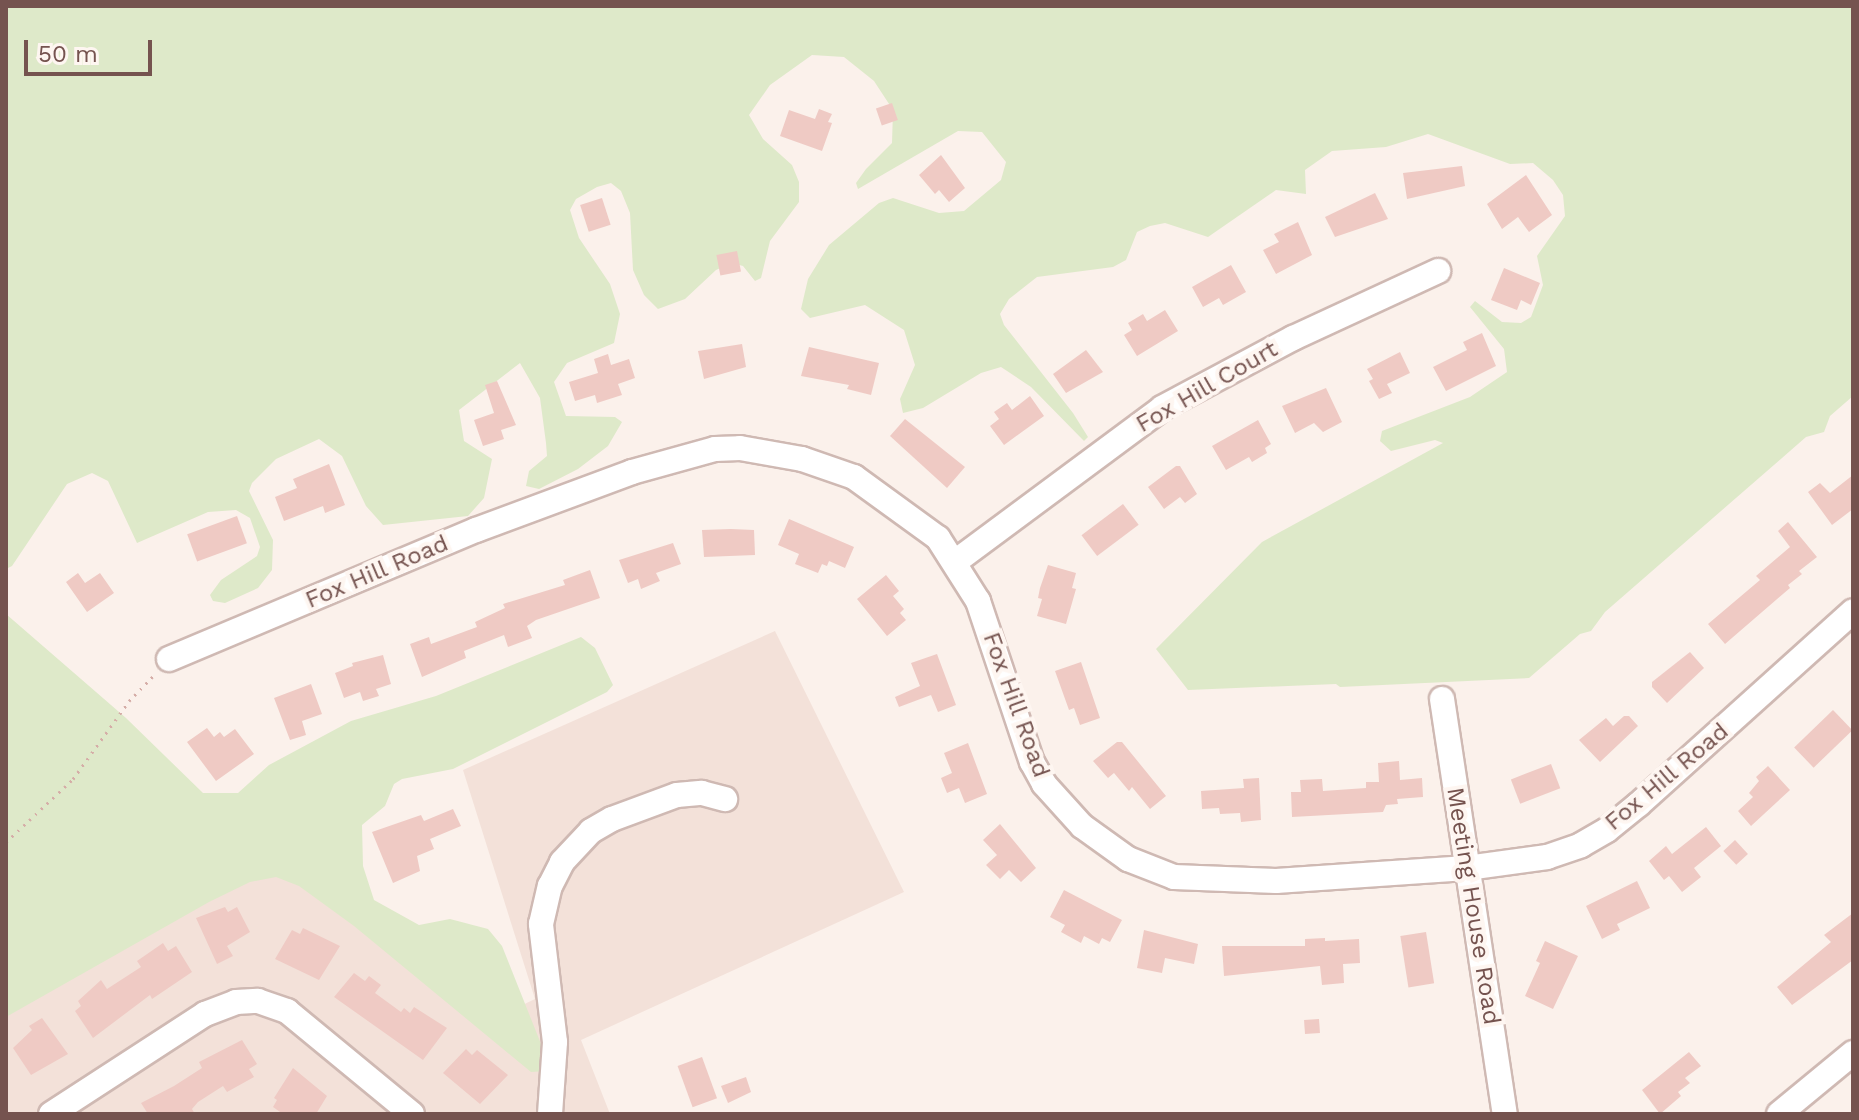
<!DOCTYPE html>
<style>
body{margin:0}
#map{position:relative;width:1859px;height:1120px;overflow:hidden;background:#fbf1eb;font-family:"Work Sans",sans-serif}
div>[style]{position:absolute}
.residential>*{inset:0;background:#f3e1d9}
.green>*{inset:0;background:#dee9c9}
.building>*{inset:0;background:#efcac4;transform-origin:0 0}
.path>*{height:3px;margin-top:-1.5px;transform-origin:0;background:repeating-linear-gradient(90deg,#d5ada7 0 2px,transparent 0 8px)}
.roads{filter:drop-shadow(2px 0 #cfb9b3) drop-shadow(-2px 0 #cfb9b3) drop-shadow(0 2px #cfb9b3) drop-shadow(0 -2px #cfb9b3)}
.minor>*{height:24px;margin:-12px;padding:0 12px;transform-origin:12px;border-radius:12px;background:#fff}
span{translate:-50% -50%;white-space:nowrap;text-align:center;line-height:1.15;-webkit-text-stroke:8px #fef6f1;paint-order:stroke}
.street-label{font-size:24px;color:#75534f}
.frame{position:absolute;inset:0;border:8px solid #75534f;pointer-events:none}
.scale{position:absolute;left:24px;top:40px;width:128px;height:36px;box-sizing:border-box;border:4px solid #75534f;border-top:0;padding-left:10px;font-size:24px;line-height:28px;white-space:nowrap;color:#75534f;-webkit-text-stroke:6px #fef6f1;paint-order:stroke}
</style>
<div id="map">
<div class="residential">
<i style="clip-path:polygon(775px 631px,904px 892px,581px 1040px,610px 1114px,6px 1114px,6px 1014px,261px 850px,487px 1022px,535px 999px,463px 770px)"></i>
</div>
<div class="green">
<i style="clip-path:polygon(6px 6px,1853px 6px,1853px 396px,1830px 416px,1824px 432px,1806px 437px,1605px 612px,1591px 631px,1580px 634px,1529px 678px,1340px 687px,1336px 684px,1188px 690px,1156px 649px,1262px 542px,1443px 443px,1435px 440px,1391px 451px,1380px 441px,1382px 431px,1470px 397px,1507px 372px,1504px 349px,1470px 307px,1475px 301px,1502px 322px,1521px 323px,1531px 317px,1543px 285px,1537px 256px,1565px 216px,1563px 195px,1553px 180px,1533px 163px,1510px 164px,1428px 134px,1386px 147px,1332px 151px,1305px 170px,1306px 194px,1276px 190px,1208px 237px,1165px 223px,1150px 226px,1137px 232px,1126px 260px,1113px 267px,1037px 277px,1009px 299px,1000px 314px,1004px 325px,1073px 413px,1088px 437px,1084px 441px,1031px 387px,1001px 367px,981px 373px,923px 408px,903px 413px,900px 399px,915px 365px,904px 330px,865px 305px,810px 318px,801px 309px,808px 279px,829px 245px,879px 203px,893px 198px,939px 213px,964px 211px,1001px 180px,1006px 162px,982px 132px,958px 131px,858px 189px,856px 183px,866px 169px,892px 143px,893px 110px,874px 81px,844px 57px,812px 55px,770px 85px,749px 115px,763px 139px,792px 165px,799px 182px,799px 202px,770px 241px,761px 278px,755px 281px,743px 266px,732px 263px,716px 270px,685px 299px,658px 309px,644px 295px,633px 270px,630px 213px,621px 191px,611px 183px,597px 187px,576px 199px,570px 210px,579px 238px,610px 284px,620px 314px,614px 343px,567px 363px,554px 382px,566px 416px,615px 417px,622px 422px,608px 446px,578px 469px,539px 489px,526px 486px,529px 471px,547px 456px,546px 443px,540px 398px,520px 363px,459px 410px,464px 441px,492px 459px,484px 498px,468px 516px,383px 525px,366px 506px,342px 456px,319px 439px,276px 459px,252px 483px,249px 491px,273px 540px,272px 570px,258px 588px,225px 603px,213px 601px,210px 595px,221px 580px,257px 556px,260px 547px,250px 518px,236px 510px,208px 512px,137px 543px,108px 481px,92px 473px,67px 484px,12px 566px,6px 569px)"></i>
<i style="clip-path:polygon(6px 614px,126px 718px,203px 793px,238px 793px,269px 765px,351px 721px,436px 696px,581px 637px,595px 648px,613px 685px,607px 692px,453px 769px,402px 779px,394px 784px,385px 806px,362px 825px,363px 866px,374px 900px,419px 925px,450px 919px,488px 929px,502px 946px,547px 1059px,546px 1071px,531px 1072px,354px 926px,299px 886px,276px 877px,250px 882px,209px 902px,6px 1017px)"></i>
</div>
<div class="building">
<i style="left:892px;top:103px;width:18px;height:17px;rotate:71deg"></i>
<i style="clip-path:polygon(819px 109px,832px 114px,828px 122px,832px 123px,822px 151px,780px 136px,789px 110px,815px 119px)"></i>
<i style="clip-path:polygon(941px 155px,965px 188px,949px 202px,939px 190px,935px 194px,919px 175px)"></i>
<i style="clip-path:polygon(1462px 166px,1465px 186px,1407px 199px,1403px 173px)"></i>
<i style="clip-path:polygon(1526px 175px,1552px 215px,1529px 232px,1518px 217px,1502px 229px,1487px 204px)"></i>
<i style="clip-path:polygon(1375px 193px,1388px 219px,1335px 237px,1325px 217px)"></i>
<i style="left:602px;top:198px;width:28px;height:23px;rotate:72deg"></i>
<i style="clip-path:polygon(1298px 222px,1312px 255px,1276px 274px,1263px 250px,1279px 242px,1274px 234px)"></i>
<i style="left:737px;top:251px;width:21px;height:21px;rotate:79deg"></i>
<i style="clip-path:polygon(1231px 265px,1246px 292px,1223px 305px,1219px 298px,1203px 307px,1192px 287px)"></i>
<i style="clip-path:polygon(1504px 268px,1540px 283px,1531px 305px,1521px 300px,1517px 310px,1491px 300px)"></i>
<i style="clip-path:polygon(1165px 310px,1178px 331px,1137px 356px,1124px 335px,1132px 330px,1128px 323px,1143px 314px,1147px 321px)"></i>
<i style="clip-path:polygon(1482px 333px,1496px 366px,1446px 391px,1433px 367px,1467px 350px,1463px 342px)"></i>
<i style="clip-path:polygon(742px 344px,746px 367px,704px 379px,698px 351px)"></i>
<i style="clip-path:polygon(809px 347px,879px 363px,871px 395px,847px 389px,849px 385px,801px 376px)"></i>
<i style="clip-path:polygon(1086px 350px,1103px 372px,1066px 393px,1053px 374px)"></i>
<i style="clip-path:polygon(1400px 352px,1410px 373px,1387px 384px,1392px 393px,1379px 399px,1369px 381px,1373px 379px,1367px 369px)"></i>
<i style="clip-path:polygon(608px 354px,611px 365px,629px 359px,635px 378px,618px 384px,622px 395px,597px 403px,595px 395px,575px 401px,569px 382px,598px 373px,594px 359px)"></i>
<i style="clip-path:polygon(497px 381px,516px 425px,501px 430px,504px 439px,483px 446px,474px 420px,494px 413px,485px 385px)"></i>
<i style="clip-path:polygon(1326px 388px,1342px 422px,1323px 432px,1314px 423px,1295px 433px,1282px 406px)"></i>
<i style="clip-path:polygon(1030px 396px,1044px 416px,1004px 445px,990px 426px,999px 419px,994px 412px,1007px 403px,1012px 410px)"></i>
<i style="clip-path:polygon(905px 419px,965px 467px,947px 488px,890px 436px)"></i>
<i style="clip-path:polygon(1258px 420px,1271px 444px,1265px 448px,1267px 453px,1252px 462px,1249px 457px,1226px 470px,1212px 446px)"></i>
<i style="clip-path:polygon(329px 464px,345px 505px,325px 513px,323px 506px,284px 521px,275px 497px,297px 488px,293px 479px)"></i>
<i style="clip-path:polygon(1176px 466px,1180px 466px,1197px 494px,1185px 503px,1180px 497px,1164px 509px,1148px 487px)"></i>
<i style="clip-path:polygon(1853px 475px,1853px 509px,1832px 525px,1808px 492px,1820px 483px,1830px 493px)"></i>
<i style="left:1123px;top:504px;width:26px;height:52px;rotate:53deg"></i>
<i style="left:237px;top:516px;width:29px;height:53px;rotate:70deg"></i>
<i style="clip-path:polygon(789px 519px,854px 547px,845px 568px,829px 561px,827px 566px,822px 564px,818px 573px,795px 564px,799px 554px,778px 545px)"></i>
<i style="clip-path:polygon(1788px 522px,1817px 557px,1799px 571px,1802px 574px,1788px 585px,1790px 588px,1725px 644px,1708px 624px,1760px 580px,1756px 576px,1790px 547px,1778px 531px)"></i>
<i style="clip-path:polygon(731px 529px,754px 530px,755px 555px,704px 557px,702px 530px)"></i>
<i style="clip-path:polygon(673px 543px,681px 564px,656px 573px,660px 581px,641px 589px,638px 579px,628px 583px,619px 560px)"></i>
<i style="clip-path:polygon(1048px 565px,1076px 573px,1072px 588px,1076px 589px,1066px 624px,1037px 616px,1042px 599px,1038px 598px,1040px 588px)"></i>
<i style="clip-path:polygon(590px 570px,600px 598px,536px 620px,527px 626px,532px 638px,508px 647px,504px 635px,464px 651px,466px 658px,422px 677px,410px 644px,429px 637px,431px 644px,477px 627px,475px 622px,505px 608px,503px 604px,565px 585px,563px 580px)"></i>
<i style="clip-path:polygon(78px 573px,85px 583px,100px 573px,114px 593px,87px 612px,66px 582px)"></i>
<i style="clip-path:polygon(886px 575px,899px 591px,893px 596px,904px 609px,900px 613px,906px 620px,887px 636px,857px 599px)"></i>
<i style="clip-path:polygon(1690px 652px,1704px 668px,1667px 703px,1652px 687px,1652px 682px)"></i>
<i style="clip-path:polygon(937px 654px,956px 705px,938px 712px,931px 695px,899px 707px,895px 697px,920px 686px,911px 663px)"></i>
<i style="clip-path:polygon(383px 655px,391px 684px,376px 689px,379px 696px,363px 701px,360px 692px,344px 698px,335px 673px,353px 666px,352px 663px)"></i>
<i style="clip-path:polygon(1081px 662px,1100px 718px,1080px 725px,1074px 708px,1069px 710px,1055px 671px)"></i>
<i style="clip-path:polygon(311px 684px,322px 714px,302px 721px,306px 735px,290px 740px,274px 698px)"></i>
<i style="left:1833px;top:710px;width:28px;height:54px;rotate:46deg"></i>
<i style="clip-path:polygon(1624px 716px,1629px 716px,1638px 726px,1600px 762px,1579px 740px,1606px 718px,1613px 726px)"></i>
<i style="clip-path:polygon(207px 728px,214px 737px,220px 732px,224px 737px,235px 729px,254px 754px,216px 781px,187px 742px)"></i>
<i style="clip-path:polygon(1117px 742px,1122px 742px,1166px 796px,1150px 809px,1132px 787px,1129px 791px,1114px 773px,1108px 778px,1093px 761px)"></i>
<i style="clip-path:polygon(968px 743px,987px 794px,965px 803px,959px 788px,947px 793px,941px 778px,952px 773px,944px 753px)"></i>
<i style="clip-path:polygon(1399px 761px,1400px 780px,1422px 778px,1423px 797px,1397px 799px,1398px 804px,1386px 805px,1383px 812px,1292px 817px,1291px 792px,1301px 792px,1300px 780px,1322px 779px,1323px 791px,1366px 788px,1366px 782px,1379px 782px,1378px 763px)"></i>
<i style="left:1551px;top:764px;width:26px;height:43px;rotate:69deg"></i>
<i style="clip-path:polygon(1768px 766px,1790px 790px,1751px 826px,1738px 811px,1753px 797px,1749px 793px,1759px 781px,1756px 777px)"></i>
<i style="clip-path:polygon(1259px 778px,1261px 820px,1241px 822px,1240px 813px,1220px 814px,1219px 808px,1202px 809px,1201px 791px,1244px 788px,1243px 779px)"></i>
<i style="clip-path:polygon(453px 809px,461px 826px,430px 839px,434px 849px,417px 856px,420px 871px,393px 883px,372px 832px,421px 815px,424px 821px)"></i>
<i style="clip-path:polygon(1000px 824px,1036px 868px,1021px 882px,1009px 870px,1000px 879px,986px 865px,997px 855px,983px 840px)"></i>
<i style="clip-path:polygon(1706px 827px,1721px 846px,1694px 868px,1701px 877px,1682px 892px,1669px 876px,1664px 880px,1649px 861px,1666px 846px,1672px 854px)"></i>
<i style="left:1735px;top:840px;width:19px;height:16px;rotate:47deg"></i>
<i style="clip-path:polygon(1637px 881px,1650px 908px,1617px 924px,1620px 930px,1602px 939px,1586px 906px)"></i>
<i style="clip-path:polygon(1064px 890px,1122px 920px,1110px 942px,1102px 938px,1099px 944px,1084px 936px,1081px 943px,1061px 932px,1065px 925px,1050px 917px)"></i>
<i style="clip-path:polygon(225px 907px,228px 912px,237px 907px,250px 932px,227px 946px,233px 956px,217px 964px,196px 918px)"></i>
<i style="clip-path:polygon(1853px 913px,1853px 960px,1792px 1005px,1777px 987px,1831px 942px,1824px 935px)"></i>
<i style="clip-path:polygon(303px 928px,340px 946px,319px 980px,275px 959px,292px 930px,300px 934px)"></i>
<i style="clip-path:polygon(1144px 930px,1198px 944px,1194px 964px,1165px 958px,1162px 973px,1137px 968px)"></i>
<i style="left:1426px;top:932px;width:52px;height:26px;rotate:81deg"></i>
<i style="clip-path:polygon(1325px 938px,1325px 941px,1359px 939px,1360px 963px,1343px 964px,1344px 983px,1322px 985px,1320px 966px,1224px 976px,1222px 946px,1305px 946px,1305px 939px)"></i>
<i style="clip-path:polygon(1545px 941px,1578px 956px,1553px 1009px,1525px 996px,1540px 963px,1536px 961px)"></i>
<i style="clip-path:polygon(163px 943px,168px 951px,176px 946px,192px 972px,152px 999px,150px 995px,93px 1038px,75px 1011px,81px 1006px,78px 1001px,101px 980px,107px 989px,141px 967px,137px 961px)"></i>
<i style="clip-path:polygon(354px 973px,365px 981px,369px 976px,381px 985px,375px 993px,401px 1012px,404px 1008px,410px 1013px,414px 1007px,447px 1028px,423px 1060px,334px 997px)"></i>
<i style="clip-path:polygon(42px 1018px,68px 1054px,31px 1075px,13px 1048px,32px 1030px,29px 1026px)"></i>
<i style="left:1319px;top:1019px;width:14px;height:15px;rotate:86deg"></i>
<i style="clip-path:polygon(242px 1040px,257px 1064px,249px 1069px,254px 1077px,227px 1092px,223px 1086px,198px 1102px,192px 1109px,195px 1114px,148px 1114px,141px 1103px,174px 1086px,202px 1068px,199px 1062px)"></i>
<i style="clip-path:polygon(466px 1049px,472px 1055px,477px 1050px,508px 1075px,480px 1104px,443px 1073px)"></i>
<i style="clip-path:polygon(1689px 1052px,1701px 1066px,1685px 1078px,1690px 1083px,1678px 1092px,1681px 1096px,1660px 1114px,1642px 1090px)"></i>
<i style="left:702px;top:1057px;width:44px;height:26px;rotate:70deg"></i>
<i style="clip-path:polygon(293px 1068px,327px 1096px,316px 1114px,283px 1114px,273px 1107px,277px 1100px,274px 1098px)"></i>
<i style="clip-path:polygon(746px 1077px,751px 1092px,728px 1103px,721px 1086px)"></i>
</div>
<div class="path">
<i style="left:6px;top:842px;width:92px;rotate:-43.2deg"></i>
<i style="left:73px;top:779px;width:96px;rotate:-54.3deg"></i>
<i style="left:129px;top:701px;width:40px;rotate:-46deg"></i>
</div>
<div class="roads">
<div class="minor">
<i style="left:955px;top:562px;width:258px;rotate:-36.6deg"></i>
<i style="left:1162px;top:408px;width:149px;rotate:-28.1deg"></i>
<i style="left:1293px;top:338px;width:160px;rotate:-24.8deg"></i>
<i style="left:169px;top:659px;width:333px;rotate:-22.8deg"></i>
<i style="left:476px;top:530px;width:166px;rotate:-20.4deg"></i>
<i style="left:632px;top:472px;width:86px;rotate:-15.5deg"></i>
<i style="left:715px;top:449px;width:25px;rotate:-2deg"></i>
<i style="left:740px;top:448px;width:63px;rotate:10.1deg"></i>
<i style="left:802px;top:459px;width:55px;rotate:19.1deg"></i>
<i style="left:854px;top:477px;width:104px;rotate:36deg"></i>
<i style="left:938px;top:538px;width:75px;rotate:57.6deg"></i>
<i style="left:978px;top:601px;width:170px;rotate:71.5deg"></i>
<i style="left:1032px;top:762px;width:25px;rotate:61deg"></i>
<i style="left:1044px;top:784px;width:57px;rotate:47.9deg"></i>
<i style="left:1082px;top:826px;width:57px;rotate:35.7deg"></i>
<i style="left:1128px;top:859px;width:49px;rotate:21.4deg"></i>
<i style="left:1174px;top:877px;width:102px;rotate:2.2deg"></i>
<i style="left:1276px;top:881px;width:191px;rotate:-3.9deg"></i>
<i style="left:1467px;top:868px;width:81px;rotate:-7.8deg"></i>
<i style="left:1547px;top:857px;width:36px;rotate:-19deg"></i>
<i style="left:1581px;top:845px;width:30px;rotate:-30deg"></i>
<i style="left:1607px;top:830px;width:41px;rotate:-39.1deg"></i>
<i style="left:1639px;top:804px;width:288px;rotate:-42deg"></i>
<i style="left:1442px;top:699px;width:420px;rotate:81.4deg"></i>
<i style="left:51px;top:1114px;width:184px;rotate:-33deg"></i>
<i style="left:205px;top:1014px;width:33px;rotate:-21deg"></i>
<i style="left:236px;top:1002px;width:22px;rotate:-3deg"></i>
<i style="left:258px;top:1001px;width:31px;rotate:19deg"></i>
<i style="left:287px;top:1011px;width:162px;rotate:39.5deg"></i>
<i style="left:550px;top:1114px;width:72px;rotate:-86deg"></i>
<i style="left:555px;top:1042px;width:119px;rotate:-96.8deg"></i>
<i style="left:541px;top:924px;width:39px;rotate:-77deg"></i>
<i style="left:550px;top:886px;width:27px;rotate:-63deg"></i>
<i style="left:562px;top:862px;width:42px;rotate:-46.9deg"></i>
<i style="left:591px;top:831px;width:24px;rotate:-30deg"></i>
<i style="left:612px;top:819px;width:69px;rotate:-20.3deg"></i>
<i style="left:677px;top:795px;width:25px;rotate:-5deg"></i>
<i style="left:702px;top:793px;width:24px;rotate:15deg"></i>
<i style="left:1779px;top:1114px;width:96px;rotate:-39.5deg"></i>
</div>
</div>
<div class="street-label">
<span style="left:1207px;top:387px;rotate:-30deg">Fox Hill Court</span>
<span style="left:377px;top:572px;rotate:-23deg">Fox Hill Road</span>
<span style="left:1016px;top:705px;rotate:70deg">Fox Hill Road</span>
<span style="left:1667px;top:777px;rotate:-40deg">Fox Hill Road</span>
<span style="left:1473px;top:906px;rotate:81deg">Meeting House Road</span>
</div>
<div class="frame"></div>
<div class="scale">50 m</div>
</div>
